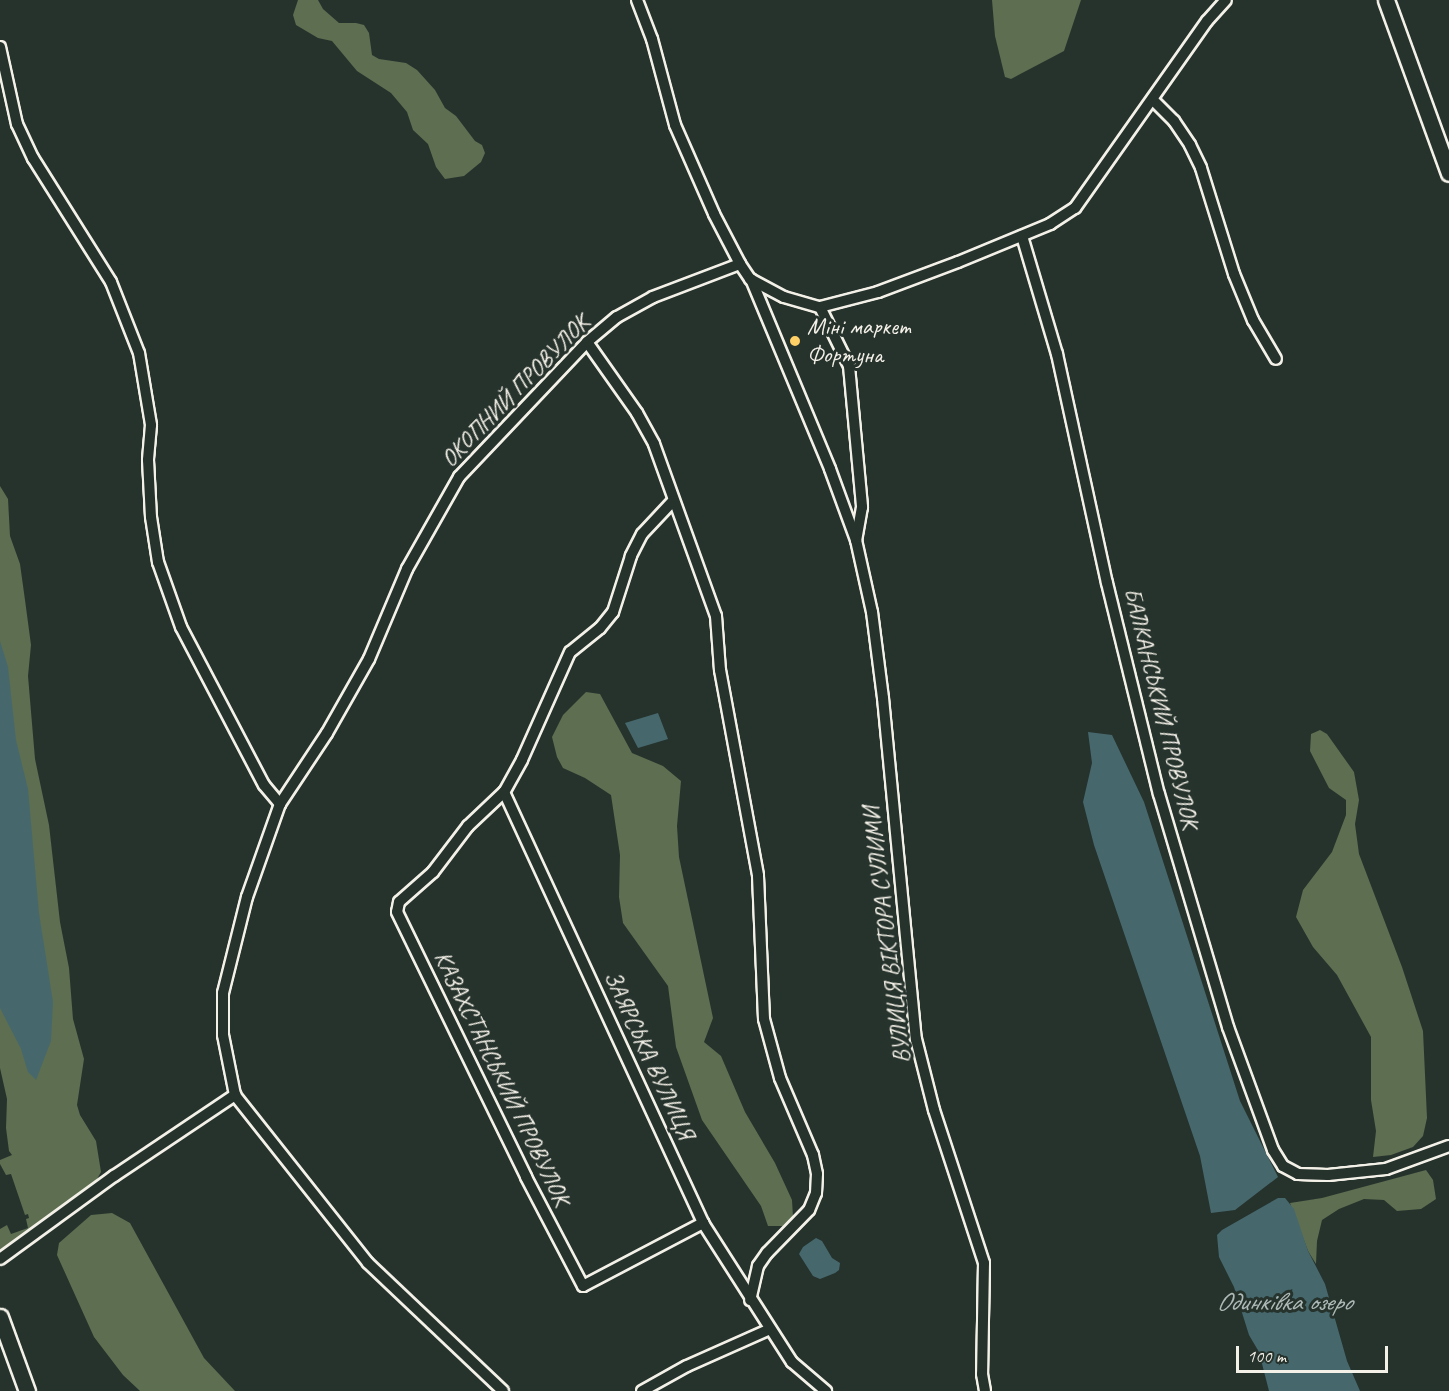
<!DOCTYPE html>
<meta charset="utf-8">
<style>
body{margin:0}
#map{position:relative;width:1449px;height:1391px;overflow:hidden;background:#26332d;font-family:Caveat,sans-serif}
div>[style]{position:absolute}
.green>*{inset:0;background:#5d6e51}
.water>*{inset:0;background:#46686d}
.roads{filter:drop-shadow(2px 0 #f4f1e8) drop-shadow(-2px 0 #f4f1e8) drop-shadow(0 2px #f4f1e8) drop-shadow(0 -2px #f4f1e8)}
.street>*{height:10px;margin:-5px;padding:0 5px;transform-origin:5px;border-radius:5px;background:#26332d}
.secondary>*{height:15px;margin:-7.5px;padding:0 7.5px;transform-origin:7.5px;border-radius:7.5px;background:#26332d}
.dots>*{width:16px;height:16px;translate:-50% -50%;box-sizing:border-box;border:3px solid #26332d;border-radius:50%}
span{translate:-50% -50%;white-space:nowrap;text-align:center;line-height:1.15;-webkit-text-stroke:6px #26332d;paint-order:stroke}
.poi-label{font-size:24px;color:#f4f1e8}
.left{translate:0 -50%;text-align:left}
.street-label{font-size:24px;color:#f4f1e8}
.water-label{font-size:26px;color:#aebab7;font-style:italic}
.scale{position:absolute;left:1236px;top:1346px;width:152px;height:27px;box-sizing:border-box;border:3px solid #f4f1e8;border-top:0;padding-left:8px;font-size:18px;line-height:21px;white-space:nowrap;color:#f4f1e8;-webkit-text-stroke:4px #26332d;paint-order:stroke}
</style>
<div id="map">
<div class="green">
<i style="clip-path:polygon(298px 0,318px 0,323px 9px,339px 23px,356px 23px,364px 25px,369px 33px,372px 55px,379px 59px,406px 63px,417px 70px,435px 90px,445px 108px,456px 116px,475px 141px,482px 145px,485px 153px,481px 162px,464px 176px,445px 179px,436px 167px,428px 144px,413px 130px,407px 112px,391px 93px,357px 71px,332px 41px,318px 38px,296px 25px,293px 15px)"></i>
<i style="clip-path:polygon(992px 0,1081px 0,1064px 51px,1011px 79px,1005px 77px,995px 36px)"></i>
<i style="clip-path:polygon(0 486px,8px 499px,10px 536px,20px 564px,25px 600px,31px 645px,28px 676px,35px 759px,49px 825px,60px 922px,69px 968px,73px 1019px,84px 1059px,77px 1105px,80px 1115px,96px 1141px,101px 1172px,93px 1186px,3px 1254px,0 1252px,0 1229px,7px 1225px,11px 1234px,28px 1228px,26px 1219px,29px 1218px,28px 1214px,25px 1215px,11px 1174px,6px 1175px,0 1164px,0 1160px,12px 1155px,9px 1151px,6px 1128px,7px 1099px,0 1068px)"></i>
<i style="clip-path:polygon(586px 692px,600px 694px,632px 753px,663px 766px,681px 781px,677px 826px,679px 857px,713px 1018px,704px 1042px,721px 1056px,745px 1112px,775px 1163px,792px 1200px,793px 1217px,783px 1226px,768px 1226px,761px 1206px,702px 1120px,676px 1047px,668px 986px,623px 923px,619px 897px,620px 855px,611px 795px,585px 778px,563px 768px,557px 757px,552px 737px,563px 715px)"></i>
<i style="clip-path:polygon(1320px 730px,1327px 734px,1354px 772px,1359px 800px,1355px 824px,1359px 854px,1402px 967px,1423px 1031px,1427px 1118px,1423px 1136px,1413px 1147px,1391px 1155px,1373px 1157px,1376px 1131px,1371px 1100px,1371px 1037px,1337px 975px,1313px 947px,1296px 917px,1303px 890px,1332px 852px,1346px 815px,1346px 800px,1329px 788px,1310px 751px,1311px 734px)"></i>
<i style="clip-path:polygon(1426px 1170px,1433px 1180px,1436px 1199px,1421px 1209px,1397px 1211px,1384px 1200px,1364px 1199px,1339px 1209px,1322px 1220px,1317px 1241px,1316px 1264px,1308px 1251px,1290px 1203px,1322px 1198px)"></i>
<i style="clip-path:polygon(112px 1213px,130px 1223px,204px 1358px,235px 1391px,140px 1391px,123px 1375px,94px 1337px,57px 1255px,59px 1243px,91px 1215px)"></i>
</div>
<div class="water">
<i style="clip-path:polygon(0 641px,8px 667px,16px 740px,28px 789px,39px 913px,53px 1002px,51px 1041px,36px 1080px,28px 1072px,21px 1049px,0 1008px)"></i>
<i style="clip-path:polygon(658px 713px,668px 739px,638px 748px,625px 723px)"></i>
<i style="clip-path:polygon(1088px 732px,1112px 735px,1144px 802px,1240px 1101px,1278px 1177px,1235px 1210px,1211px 1213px,1200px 1156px,1094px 845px,1083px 802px,1092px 763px)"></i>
<i style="clip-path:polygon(1278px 1198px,1285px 1198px,1294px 1209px,1308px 1251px,1325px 1284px,1347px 1361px,1360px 1391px,1269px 1391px,1259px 1352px,1249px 1335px,1234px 1287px,1219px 1257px,1217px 1235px,1222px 1230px)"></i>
<i style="clip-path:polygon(816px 1238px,822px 1241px,832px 1258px,840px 1263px,839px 1270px,835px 1273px,820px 1279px,813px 1276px,799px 1254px,803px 1247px)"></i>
</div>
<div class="roads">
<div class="street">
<i style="left:637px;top:0;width:42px;rotate:69deg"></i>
<i style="left:652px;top:39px;width:89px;rotate:75deg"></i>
<i style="left:675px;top:125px;width:97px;rotate:66.3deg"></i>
<i style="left:714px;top:214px;width:56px;rotate:62.5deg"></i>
<i style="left:740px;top:264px;width:18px;rotate:56deg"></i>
<i style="left:750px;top:279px;width:38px;rotate:28deg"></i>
<i style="left:784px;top:297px;width:37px;rotate:16deg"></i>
<i style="left:820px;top:307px;width:66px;rotate:63.8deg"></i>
<i style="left:849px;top:366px;width:142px;rotate:84.7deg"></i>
<i style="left:862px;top:507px;width:34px;rotate:100deg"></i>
<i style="left:856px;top:540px;width:74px;rotate:77.5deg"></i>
<i style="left:872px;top:612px;width:87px;rotate:82.7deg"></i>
<i style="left:883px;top:698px;width:343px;rotate:84.5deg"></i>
<i style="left:916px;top:1039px;width:73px;rotate:75.8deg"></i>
<i style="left:934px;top:1110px;width:161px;rotate:71.9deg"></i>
<i style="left:984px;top:1263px;width:111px;rotate:91deg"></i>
<i style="left:982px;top:1374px;width:17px;rotate:80deg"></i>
<i style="left:0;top:47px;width:79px;rotate:77.6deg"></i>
<i style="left:17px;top:124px;width:38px;rotate:65deg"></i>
<i style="left:33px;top:158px;width:146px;rotate:57.8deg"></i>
<i style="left:111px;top:282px;width:76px;rotate:68.5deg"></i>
<i style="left:139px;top:353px;width:73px;rotate:80.5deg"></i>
<i style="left:151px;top:425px;width:35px;rotate:95deg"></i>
<i style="left:148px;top:460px;width:57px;rotate:87deg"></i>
<i style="left:151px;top:517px;width:46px;rotate:81.2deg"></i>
<i style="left:158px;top:562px;width:69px;rotate:70.5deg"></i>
<i style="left:181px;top:627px;width:178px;rotate:62.3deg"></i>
<i style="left:264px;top:785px;width:25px;rotate:50deg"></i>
<i style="left:1153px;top:100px;width:30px;rotate:45deg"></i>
<i style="left:1174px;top:121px;width:29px;rotate:56deg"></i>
<i style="left:1190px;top:145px;width:25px;rotate:64deg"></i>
<i style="left:1201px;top:168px;width:111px;rotate:72.7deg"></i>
<i style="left:1234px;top:274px;width:50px;rotate:67.6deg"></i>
<i style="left:1253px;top:320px;width:45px;rotate:59.5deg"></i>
<i style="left:1022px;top:236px;width:123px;rotate:73.5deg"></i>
<i style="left:1057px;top:354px;width:234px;rotate:77.7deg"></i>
<i style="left:1107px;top:583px;width:217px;rotate:76.2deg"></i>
<i style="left:1159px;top:794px;width:243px;rotate:73.5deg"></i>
<i style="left:1228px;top:1027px;width:131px;rotate:69.9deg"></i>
<i style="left:1273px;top:1150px;width:19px;rotate:58deg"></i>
<i style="left:1283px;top:1166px;width:17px;rotate:28deg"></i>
<i style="left:1298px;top:1174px;width:30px;rotate:2deg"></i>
<i style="left:1328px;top:1175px;width:58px;rotate:-5.9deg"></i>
<i style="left:1386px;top:1169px;width:67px;rotate:-20.1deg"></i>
<i style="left:751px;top:279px;width:206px;rotate:67.4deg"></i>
<i style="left:830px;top:469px;width:76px;rotate:69.9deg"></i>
<i style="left:820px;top:307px;width:60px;rotate:-14.5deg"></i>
<i style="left:878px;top:292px;width:85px;rotate:-20.6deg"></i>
<i style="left:958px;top:262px;width:100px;rotate:-22.4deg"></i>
<i style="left:1050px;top:224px;width:30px;rotate:-33deg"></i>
<i style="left:1075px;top:208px;width:229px;rotate:-54.8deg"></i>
<i style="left:1207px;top:21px;width:28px;rotate:-48deg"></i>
<i style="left:587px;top:342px;width:87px;rotate:54.8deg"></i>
<i style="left:637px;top:413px;width:35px;rotate:61deg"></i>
<i style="left:654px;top:444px;width:183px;rotate:70.2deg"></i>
<i style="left:716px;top:616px;width:54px;rotate:85.8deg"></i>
<i style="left:720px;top:670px;width:209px;rotate:79.5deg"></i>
<i style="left:758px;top:876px;width:143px;rotate:87.6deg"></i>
<i style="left:764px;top:1019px;width:61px;rotate:74.8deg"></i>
<i style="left:780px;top:1078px;width:84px;rotate:66.8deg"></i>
<i style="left:813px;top:1155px;width:19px;rotate:78deg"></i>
<i style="left:817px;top:1174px;width:19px;rotate:93deg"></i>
<i style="left:816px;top:1193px;width:18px;rotate:112deg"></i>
<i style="left:809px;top:1210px;width:60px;rotate:134.3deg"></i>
<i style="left:767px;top:1253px;width:16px;rotate:125deg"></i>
<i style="left:758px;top:1266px;width:35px;rotate:103deg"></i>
<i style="left:673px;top:501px;width:45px;rotate:133.2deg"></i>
<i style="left:642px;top:534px;width:25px;rotate:117deg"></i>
<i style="left:631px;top:556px;width:59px;rotate:107.8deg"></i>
<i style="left:613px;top:612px;width:21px;rotate:129deg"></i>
<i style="left:600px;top:628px;width:38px;rotate:141deg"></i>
<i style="left:570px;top:652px;width:118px;rotate:114deg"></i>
<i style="left:522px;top:760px;width:37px;rotate:119deg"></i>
<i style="left:504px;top:792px;width:50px;rotate:136.6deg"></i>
<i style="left:468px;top:826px;width:58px;rotate:127.3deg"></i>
<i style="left:433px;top:872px;width:45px;rotate:138.6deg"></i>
<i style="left:399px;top:902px;width:10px;rotate:101deg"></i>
<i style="left:397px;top:912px;width:295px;rotate:64deg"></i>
<i style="left:526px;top:1177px;width:123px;rotate:62.4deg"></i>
<i style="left:583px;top:1286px;width:136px;rotate:-27.7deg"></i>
<i style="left:504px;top:792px;width:475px;rotate:65.2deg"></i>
<i style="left:703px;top:1223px;width:165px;rotate:57.4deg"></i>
<i style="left:792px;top:1362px;width:45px;rotate:40.5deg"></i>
<i style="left:0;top:1259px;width:141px;rotate:-36.1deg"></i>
<i style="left:114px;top:1176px;width:146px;rotate:-33.8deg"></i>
<i style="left:503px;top:1391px;width:186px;rotate:-136.5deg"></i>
<i style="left:368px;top:1263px;width:214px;rotate:-128.4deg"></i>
<i style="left:235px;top:1095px;width:61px;rotate:-101.3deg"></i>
<i style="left:223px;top:1035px;width:42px;rotate:-90deg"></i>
<i style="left:223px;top:993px;width:99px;rotate:-76deg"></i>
<i style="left:247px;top:897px;width:99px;rotate:-70.5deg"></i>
<i style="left:280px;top:804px;width:85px;rotate:-56.5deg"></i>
<i style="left:327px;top:733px;width:85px;rotate:-60.4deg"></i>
<i style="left:369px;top:659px;width:98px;rotate:-67.1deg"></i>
<i style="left:407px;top:569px;width:106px;rotate:-60.5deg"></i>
<i style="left:459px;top:477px;width:186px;rotate:-46.5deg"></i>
<i style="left:587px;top:342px;width:39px;rotate:-40deg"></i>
<i style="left:617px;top:317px;width:41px;rotate:-29.1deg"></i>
<i style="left:653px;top:297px;width:93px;rotate:-20.8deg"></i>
<i style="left:642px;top:1391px;width:51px;rotate:-29.1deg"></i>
<i style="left:687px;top:1366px;width:91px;rotate:-24deg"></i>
</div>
<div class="secondary">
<i style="left:1386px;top:0;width:184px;rotate:70deg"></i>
<i style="left:0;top:1317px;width:79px;rotate:70deg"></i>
</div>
</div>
<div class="dots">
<i style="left:795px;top:341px;background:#ffd166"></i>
</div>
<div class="poi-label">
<span class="left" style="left:807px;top:341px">Міні маркет<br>Фортуна</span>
</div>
<div class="street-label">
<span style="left:515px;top:391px;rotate:-46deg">ОКОПНИЙ ПРОВУЛОК</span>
<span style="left:1161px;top:708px;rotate:76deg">БАЛКАНСЬКИЙ ПРОВУЛОК</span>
<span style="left:887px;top:935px;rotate:-97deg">ВУЛИЦЯ ВІКТОРА СУЛИМИ</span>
<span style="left:649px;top:1055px;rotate:65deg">ЗАЯРСЬКА ВУЛИЦЯ</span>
<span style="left:502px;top:1078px;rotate:64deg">КАЗАХСТАНСЬКИЙ ПРОВУЛОК</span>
</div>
<div class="water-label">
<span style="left:1284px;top:1302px">Одинківка озеро</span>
</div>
<div class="scale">100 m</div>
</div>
